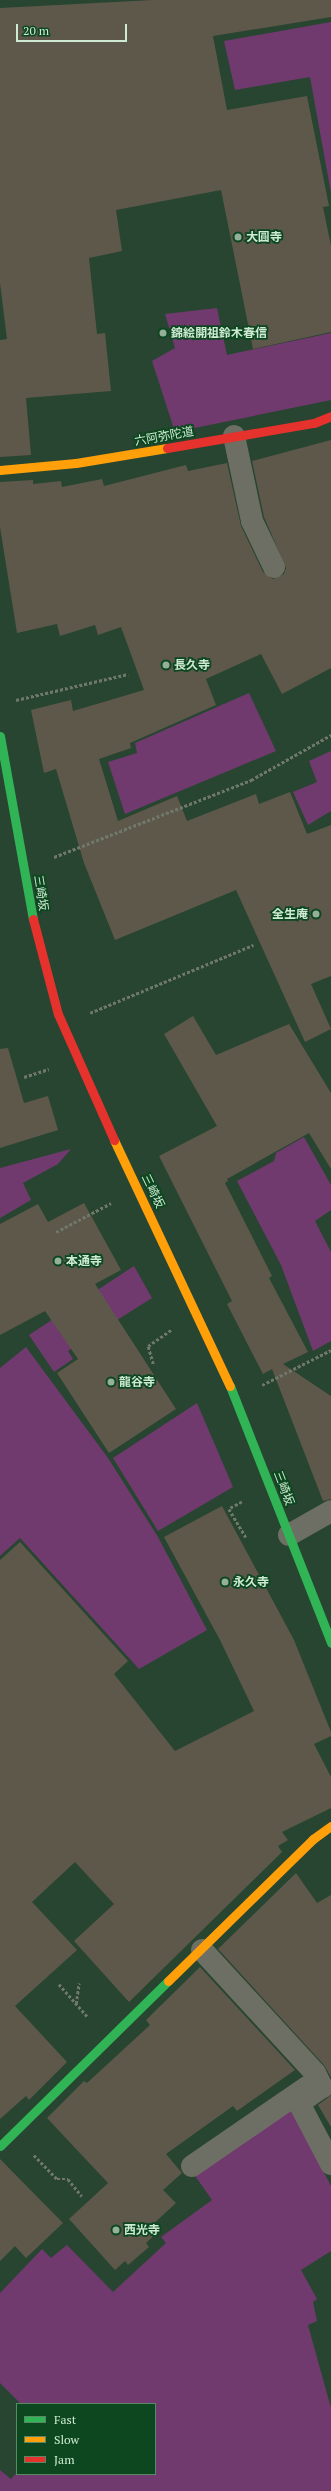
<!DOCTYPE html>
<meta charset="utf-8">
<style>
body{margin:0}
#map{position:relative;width:331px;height:2491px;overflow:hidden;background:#274530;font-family:"PT Serif","Noto Sans JP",serif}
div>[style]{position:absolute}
.green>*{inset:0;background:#713a6f}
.building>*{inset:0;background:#5e584b}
.path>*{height:2.5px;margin-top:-1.25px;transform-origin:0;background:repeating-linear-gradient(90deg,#70786c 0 3px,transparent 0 5px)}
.lane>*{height:22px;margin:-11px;padding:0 11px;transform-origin:11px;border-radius:11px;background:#6d6f64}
.fast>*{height:9px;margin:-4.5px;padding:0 4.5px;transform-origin:4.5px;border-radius:4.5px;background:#30b455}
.slow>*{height:9px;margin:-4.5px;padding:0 4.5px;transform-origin:4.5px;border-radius:4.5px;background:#ff9f0a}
.jam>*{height:9px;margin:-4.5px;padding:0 4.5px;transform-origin:4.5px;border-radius:4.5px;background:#e5322d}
.dots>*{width:11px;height:11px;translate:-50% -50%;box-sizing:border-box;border:2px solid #0c4720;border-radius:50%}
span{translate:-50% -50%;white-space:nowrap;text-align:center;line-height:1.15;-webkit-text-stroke:3.5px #0c4720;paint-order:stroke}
.poi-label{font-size:12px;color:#ceead2;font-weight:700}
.left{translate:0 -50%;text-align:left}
.right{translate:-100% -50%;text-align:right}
.street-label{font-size:12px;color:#ceead2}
.legend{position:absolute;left:16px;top:2403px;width:140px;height:72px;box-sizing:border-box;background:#0c4720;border:1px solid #5a8867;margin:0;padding:5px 7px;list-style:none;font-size:12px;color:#ceead2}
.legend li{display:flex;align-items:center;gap:8px;height:20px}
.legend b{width:20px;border:1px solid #5a8867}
.scale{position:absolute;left:16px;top:24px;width:111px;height:18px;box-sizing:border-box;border:2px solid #ceead2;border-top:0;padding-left:5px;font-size:12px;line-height:14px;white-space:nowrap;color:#ceead2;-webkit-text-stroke:3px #0c4720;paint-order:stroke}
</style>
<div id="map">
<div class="green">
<i style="clip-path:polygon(331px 22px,331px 193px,310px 77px,235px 90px,224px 41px)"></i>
<i style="clip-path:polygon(217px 308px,227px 355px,331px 333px,331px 400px,175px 432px,152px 361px,175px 348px,165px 314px)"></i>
<i style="clip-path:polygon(249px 693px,276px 751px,125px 814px,108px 762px,137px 753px,135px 743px)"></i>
<i style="clip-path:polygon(331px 751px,331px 811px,308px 825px,293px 792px,317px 782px,309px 761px)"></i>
<i style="clip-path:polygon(304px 1137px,331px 1185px,331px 1210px,315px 1221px,331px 1252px,331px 1341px,313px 1351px,281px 1265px,237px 1181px,274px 1161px,276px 1153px)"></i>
<i style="clip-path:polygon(71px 1149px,58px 1164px,23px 1183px,31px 1200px,0 1218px,0 1168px)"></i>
<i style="clip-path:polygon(134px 1266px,152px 1298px,68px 1351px,73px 1359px,54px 1372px,29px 1335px)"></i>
<i style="clip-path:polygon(26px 1347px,108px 1458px,158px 1537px,207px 1630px,139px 1669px,20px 1538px,0 1556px,0 1368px)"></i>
<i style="clip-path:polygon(197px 1403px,233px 1487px,158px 1531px,113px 1458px)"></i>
<i style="clip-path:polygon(289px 2104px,331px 2186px,331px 2251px,301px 2270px,317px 2299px,313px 2302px,317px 2321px,308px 2325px,331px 2408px,331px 2491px,0 2491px,0 2470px,11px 2479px,17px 2472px,155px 2474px,155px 2404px,21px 2404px,0 2383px,0 2293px,42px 2249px,51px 2258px,67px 2245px,113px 2292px,166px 2243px,161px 2237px,212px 2200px,193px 2173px)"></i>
</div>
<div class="building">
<i style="clip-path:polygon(153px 0,331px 0,331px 17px,213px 36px,227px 110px,307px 96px,329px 206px,323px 207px,331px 246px,331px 332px,253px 349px,221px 190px,116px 210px,122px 251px,89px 258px,97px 334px,105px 333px,111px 391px,26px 398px,31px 455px,0 457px,0 340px,7px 339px,0 283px,0 8px)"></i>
<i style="clip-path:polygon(331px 440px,331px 668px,282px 694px,261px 654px,206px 679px,216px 705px,130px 743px,131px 748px,99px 759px,118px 821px,177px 796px,187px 821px,256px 794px,259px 804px,290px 792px,307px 834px,331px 825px,331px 976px,311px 984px,331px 1029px,305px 1042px,236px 890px,115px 940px,84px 863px,56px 769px,44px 773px,31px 710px,71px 700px,73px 711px,144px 690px,121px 627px,98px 635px,95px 625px,60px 636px,57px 624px,17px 633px,0 527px,0 482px,33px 480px,33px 484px,61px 481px,62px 487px,102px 479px,104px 486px,186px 465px,188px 471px,227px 463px,241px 526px,263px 572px,273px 579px,284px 574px,286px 568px,264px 517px,252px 461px)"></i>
<i style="clip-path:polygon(193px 1016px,216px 1055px,289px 1024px,331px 1093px,331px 1169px,309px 1133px,227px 1179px,228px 1181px,225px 1183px,272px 1276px,269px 1278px,308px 1352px,283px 1364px,331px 1396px,331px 1499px,323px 1501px,272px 1369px,263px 1374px,227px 1304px,232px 1301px,159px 1156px,217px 1126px,164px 1034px)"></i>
<i style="clip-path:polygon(8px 1048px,24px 1103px,48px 1096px,58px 1130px,0 1148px,0 1049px)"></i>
<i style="clip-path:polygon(84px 1203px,121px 1270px,95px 1284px,176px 1409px,109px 1453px,57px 1373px,78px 1359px,45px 1311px,0 1335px,0 1224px,38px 1204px,48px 1222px)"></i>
<i style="clip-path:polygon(222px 1506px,294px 1640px,331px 1732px,331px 1736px,314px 1744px,331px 1777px,331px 1808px,282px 1832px,288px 1840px,278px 1846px,282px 1852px,129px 2002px,74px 1941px,114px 1904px,75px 1862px,32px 1902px,77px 1950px,15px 2006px,67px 2062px,29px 2100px,26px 2096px,0 2119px,0 1560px,20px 1542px,128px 1661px,114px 1674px,175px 1751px,254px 1711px,220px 1640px,164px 1537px)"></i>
<i style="clip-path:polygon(296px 1873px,317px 1903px,331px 1895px,331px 2077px,324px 2065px,218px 1949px)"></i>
<i style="clip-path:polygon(200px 1967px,295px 2070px,237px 2111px,233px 2106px,166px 2154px,182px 2173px,163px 2190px,176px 2203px,151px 2226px,157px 2233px,146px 2243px,149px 2247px,128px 2265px,125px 2261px,115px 2270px,69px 2219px,108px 2183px,47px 2118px,84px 2081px,87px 2083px,150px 2025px,146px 2020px)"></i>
<i style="clip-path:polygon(331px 2095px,331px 2127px,318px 2105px)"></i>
<i style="clip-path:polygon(0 2159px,63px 2223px,26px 2258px,15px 2246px,0 2261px)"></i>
</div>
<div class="path">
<i style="left:16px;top:700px;width:115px;rotate:-13.1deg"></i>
<i style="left:54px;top:857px;width:212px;rotate:-21.3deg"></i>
<i style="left:251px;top:780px;width:92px;rotate:-29.4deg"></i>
<i style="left:90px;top:1013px;width:177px;rotate:-22.6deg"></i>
<i style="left:24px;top:1077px;width:26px;rotate:-18deg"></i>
<i style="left:56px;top:1232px;width:62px;rotate:-27.8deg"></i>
<i style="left:153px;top:1364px;width:19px;rotate:-106deg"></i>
<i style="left:148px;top:1346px;width:28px;rotate:-35deg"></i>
<i style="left:262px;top:1385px;width:77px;rotate:-26.9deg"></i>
<i style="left:242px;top:1502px;width:15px;rotate:152deg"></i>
<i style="left:229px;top:1509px;width:33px;rotate:59deg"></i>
<i style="left:59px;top:1984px;width:43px;rotate:48.8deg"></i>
<i style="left:76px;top:2004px;width:21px;rotate:-82deg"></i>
<i style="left:34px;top:2155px;width:33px;rotate:46deg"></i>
<i style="left:57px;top:2179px;width:11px"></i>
<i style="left:68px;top:2179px;width:22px;rotate:51deg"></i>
</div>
<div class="lane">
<i style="left:234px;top:436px;width:87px;rotate:78deg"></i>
<i style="left:252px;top:521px;width:51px;rotate:64.4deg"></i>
<i style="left:289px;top:1535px;width:48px;rotate:-29.7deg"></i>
<i style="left:202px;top:1950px;width:167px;rotate:47.4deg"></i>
<i style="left:315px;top:2073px;width:16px;rotate:63deg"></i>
<i style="left:322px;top:2087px;width:28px;rotate:145deg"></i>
<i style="left:299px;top:2103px;width:69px;rotate:62.3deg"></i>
<i style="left:192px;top:2166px;width:140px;rotate:-34.5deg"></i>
</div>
<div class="fast">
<i style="left:0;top:736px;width:186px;rotate:79.8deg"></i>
<i style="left:230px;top:1386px;width:276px;rotate:68.5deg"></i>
<i style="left:0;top:2146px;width:235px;rotate:-44.5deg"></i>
</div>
<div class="slow">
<i style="left:0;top:470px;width:76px;rotate:-5.3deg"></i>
<i style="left:76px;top:463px;width:92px;rotate:-9.4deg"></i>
<i style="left:114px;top:1140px;width:272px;rotate:64.8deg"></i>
<i style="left:168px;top:1981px;width:203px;rotate:-44.4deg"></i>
<i style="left:313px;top:1839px;width:22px;rotate:-36deg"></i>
</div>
<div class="jam">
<i style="left:167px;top:448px;width:149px;rotate:-9.7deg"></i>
<i style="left:314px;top:423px;width:18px;rotate:-22deg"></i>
<i style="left:33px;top:919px;width:98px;rotate:75.3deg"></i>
<i style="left:58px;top:1014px;width:138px;rotate:66deg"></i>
</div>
<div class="dots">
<i style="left:238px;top:237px;background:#94b099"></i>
<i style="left:163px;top:333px;background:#94b099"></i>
<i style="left:166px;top:665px;background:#94b099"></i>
<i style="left:316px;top:914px;background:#94b099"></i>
<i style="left:58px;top:1261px;background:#94b099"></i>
<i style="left:111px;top:1382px;background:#94b099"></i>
<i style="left:225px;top:1582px;background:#94b099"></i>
<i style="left:116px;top:2230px;background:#94b099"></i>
</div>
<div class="poi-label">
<span class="left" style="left:246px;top:237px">大圓寺</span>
<span class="left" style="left:171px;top:333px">錦絵開祖鈴木春信</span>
<span class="left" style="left:174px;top:665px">長久寺</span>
<span class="right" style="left:308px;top:914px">全生庵</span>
<span class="left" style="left:66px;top:1261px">本通寺</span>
<span class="left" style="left:119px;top:1382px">龍谷寺</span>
<span class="left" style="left:233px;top:1582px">永久寺</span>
<span class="left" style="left:124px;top:2230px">西光寺</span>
</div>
<div class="street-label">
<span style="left:164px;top:436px;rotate:-10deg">六阿弥陀道</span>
<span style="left:41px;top:893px;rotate:81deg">三崎坂</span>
<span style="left:153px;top:1191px;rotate:64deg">三崎坂</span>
<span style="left:284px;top:1488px;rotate:69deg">三崎坂</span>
</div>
<ul class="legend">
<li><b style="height:5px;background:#30b455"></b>Fast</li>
<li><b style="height:5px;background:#ff9f0a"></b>Slow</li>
<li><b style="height:5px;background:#e5322d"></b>Jam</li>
</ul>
<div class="scale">20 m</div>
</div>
